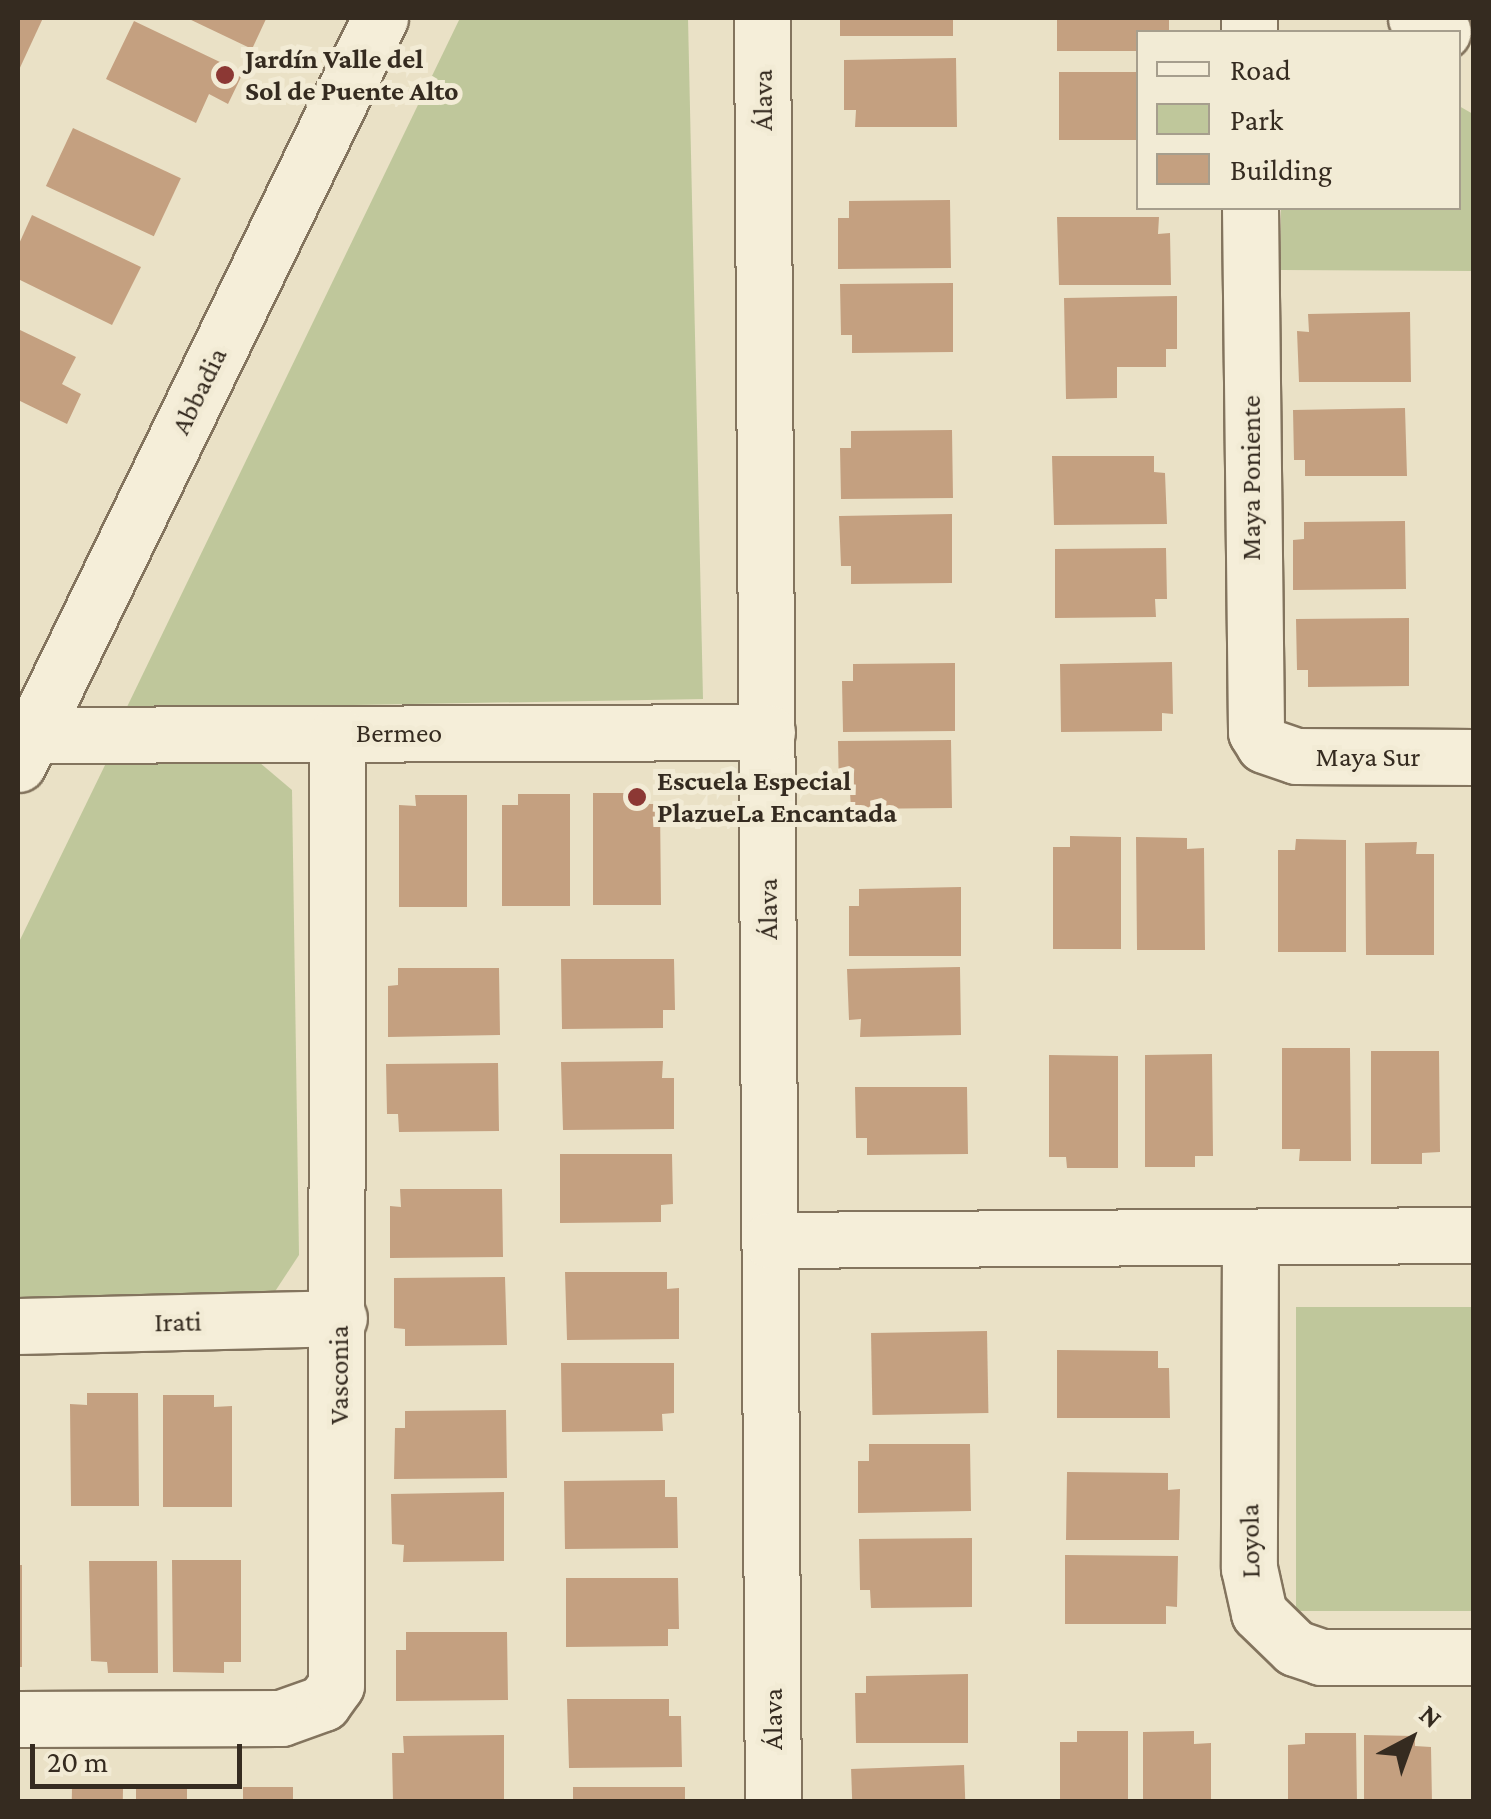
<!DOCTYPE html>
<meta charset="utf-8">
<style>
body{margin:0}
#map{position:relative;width:1491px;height:1819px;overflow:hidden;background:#eae1c6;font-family:"Crimson Pro",serif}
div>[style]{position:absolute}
.green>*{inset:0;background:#bfc79b;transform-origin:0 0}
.building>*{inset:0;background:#c4a080;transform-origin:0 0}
.roads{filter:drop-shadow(2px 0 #83745e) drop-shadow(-2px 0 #83745e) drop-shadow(0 2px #83745e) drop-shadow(0 -2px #83745e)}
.minor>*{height:55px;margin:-27.5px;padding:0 27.5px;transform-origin:27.5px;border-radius:27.5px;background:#f5eed9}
.dots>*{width:28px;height:28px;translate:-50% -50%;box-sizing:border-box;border:5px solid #f2ebd5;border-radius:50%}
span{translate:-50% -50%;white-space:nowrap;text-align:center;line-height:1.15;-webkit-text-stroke:10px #f2ebd5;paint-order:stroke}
.poi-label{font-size:28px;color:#352b20;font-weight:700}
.left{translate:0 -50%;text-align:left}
.street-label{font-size:28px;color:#352b20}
.frame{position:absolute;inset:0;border:20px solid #352b20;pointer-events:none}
.legend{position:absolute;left:1136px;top:30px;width:325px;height:180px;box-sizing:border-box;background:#f2ebd5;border:2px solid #a69e8d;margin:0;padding:12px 18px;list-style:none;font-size:30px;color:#352b20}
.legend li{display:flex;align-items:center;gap:20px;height:50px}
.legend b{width:50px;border:2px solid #a69e8d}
.north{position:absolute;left:1361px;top:1689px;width:100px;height:100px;-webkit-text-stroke:8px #f2ebd5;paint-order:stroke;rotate:41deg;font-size:28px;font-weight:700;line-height:40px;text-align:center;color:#352b20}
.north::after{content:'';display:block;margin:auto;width:35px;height:45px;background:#352b20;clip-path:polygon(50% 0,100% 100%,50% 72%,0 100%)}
.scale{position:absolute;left:30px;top:1744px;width:212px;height:45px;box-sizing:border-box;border:5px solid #352b20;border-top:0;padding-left:12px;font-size:30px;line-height:35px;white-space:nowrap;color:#352b20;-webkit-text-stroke:8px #f2ebd5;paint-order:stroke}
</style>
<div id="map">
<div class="green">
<i style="clip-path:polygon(460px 18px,688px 18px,703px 699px,126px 709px)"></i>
<i style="clip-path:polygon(1459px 106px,1473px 114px,1473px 271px,1281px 270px,1281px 208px,1458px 208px)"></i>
<i style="clip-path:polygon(253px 757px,292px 790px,299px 1255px,274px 1293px,18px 1298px,18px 944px,107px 761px)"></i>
<i style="left:1296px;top:1307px;width:177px;height:304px"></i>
</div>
<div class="building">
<i style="clip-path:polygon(18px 18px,43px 18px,18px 72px)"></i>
<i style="clip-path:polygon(187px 18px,263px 18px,266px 19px,252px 49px)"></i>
<i style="left:840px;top:18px;width:113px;height:18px"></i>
<i style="clip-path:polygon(1057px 18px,1169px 18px,1169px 32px,1138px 32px,1138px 51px,1057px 51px)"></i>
<i style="clip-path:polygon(134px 21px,243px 73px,228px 104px,209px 94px,196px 123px,106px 79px)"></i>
<i style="clip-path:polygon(956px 58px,957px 127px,855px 127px,856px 110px,844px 110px,844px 60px)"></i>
<i style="left:1138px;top:72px;width:68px;height:79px;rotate:90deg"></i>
<i style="left:73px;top:128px;width:119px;height:64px;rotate:25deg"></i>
<i style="clip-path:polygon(950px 200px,951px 268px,838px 269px,838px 218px,849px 218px,849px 201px)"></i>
<i style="clip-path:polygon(32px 215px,141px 267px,112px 325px,18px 279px,18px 246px)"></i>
<i style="clip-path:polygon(1057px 217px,1159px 217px,1158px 234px,1170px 233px,1171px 285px,1059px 285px)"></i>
<i style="clip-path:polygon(953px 283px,953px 352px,852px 353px,852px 335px,841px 335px,840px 284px)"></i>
<i style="clip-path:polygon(1177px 296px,1177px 349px,1166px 349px,1166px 367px,1117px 367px,1117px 398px,1066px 399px,1064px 298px)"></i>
<i style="clip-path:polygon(1410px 312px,1411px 382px,1299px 382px,1297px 331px,1309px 332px,1308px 314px)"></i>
<i style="clip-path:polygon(18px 329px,76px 357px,62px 384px,81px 394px,67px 424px,18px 400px)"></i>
<i style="clip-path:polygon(1405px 408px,1407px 476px,1305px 476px,1305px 460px,1294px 460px,1293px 410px)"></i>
<i style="clip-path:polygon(952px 430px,953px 498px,841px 499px,840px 448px,851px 448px,851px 431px)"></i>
<i style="clip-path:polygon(1052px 456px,1154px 456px,1154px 472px,1165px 473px,1167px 524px,1054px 525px)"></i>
<i style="clip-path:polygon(952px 514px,952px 583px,851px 584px,851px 566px,841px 566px,839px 516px)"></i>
<i style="clip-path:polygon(1405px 521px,1406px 589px,1293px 590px,1293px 540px,1304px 539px,1304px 522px)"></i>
<i style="clip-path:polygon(1166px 548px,1167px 599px,1155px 599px,1156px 617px,1055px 618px,1055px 549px)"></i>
<i style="clip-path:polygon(1409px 618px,1409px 686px,1308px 687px,1308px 670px,1297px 670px,1296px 619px)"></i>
<i style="clip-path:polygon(1172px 662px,1173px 714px,1162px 713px,1162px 731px,1061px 732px,1060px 664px)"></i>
<i style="clip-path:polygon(955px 663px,955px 731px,843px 732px,842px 681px,853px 681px,853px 664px)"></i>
<i style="clip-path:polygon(951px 740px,952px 808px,851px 809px,850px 792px,839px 792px,838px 741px)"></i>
<i style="clip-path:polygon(593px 793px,644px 793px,643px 804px,660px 804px,661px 905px,593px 905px)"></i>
<i style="clip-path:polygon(518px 794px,570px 794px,570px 906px,502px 906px,502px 805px,518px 805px)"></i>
<i style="clip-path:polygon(415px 795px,467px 795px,467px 907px,399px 907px,399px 805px,416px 806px)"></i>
<i style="clip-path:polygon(1070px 836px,1121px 837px,1121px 949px,1053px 949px,1053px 847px,1070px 847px)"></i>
<i style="clip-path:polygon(1136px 837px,1187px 838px,1187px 849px,1204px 848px,1205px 950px,1137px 950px)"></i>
<i style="clip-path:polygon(1296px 839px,1346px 840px,1346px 952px,1278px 952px,1278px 850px,1295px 850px)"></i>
<i style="clip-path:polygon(1417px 842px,1416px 854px,1434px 854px,1434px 955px,1366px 955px,1365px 843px)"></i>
<i style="clip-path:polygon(961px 887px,961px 956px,849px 956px,849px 906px,859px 906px,859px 889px)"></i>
<i style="clip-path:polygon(561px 959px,674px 959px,675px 1010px,663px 1010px,663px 1028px,562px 1029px)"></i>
<i style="clip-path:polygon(960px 967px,961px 1035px,860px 1037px,861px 1019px,849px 1020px,847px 969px)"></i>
<i style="clip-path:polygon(398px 968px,499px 968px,500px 1035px,388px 1037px,388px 986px,398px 985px)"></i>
<i style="clip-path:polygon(1282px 1048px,1350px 1048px,1351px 1161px,1299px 1161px,1300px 1149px,1282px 1149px)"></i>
<i style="clip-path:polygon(1371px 1051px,1439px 1051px,1440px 1152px,1422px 1153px,1422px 1164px,1371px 1164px)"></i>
<i style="clip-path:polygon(1212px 1054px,1213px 1156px,1195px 1156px,1195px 1167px,1145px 1167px,1145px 1055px)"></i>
<i style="clip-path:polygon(1049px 1055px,1118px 1056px,1118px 1168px,1067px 1168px,1066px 1157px,1049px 1157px)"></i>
<i style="clip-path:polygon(663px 1061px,662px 1078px,674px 1078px,674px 1129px,563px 1130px,561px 1062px)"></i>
<i style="clip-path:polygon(498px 1063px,499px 1131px,399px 1132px,398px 1114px,387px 1114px,386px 1064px)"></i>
<i style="clip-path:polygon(855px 1087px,967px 1087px,968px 1154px,867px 1155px,867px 1138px,856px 1138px)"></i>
<i style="clip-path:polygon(560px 1154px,672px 1154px,673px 1204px,661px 1205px,661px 1222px,560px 1223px)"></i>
<i style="clip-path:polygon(400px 1189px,502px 1189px,503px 1257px,390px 1258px,390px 1206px,401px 1207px)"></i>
<i style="clip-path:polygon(565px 1272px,667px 1272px,667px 1289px,679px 1288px,679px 1339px,567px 1340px)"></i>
<i style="clip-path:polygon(505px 1277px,507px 1345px,405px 1346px,405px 1329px,394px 1328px,394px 1278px)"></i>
<i style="left:987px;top:1331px;width:82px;height:116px;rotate:89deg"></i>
<i style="clip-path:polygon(1057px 1350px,1158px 1351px,1158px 1368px,1169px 1368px,1170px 1418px,1057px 1418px)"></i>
<i style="clip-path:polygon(561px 1363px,674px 1363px,674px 1413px,662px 1414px,663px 1431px,562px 1432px)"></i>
<i style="clip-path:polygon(87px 1393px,138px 1393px,139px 1506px,71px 1506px,70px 1404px,87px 1405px)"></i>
<i style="clip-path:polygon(163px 1395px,214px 1395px,214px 1407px,232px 1406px,232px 1507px,163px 1507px)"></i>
<i style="clip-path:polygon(506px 1410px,507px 1478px,394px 1479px,395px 1428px,405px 1428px,405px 1411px)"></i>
<i style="clip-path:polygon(869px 1444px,970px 1444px,971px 1511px,858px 1513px,858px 1461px,869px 1461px)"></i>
<i style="clip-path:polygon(1067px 1472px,1168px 1473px,1168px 1490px,1180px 1489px,1179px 1540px,1066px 1540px)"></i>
<i style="clip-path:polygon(665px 1480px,665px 1497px,677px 1497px,678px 1548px,565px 1549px,564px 1481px)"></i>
<i style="clip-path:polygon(504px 1492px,504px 1561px,403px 1562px,404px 1545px,392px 1544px,391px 1494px)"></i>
<i style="clip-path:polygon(972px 1538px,972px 1607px,871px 1608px,870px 1590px,860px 1590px,859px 1539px)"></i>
<i style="clip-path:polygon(1065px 1555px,1178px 1556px,1177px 1607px,1166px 1606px,1166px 1624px,1065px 1624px)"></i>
<i style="clip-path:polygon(172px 1560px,241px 1560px,241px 1662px,224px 1662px,224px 1673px,173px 1672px)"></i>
<i style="clip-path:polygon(89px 1561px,157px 1561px,158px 1673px,108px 1673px,107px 1662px,91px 1661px)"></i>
<i style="left:18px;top:1565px;width:4px;height:102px"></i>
<i style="clip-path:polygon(566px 1578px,678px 1578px,679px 1629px,668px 1629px,668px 1646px,566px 1647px)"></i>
<i style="clip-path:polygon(406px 1632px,507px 1632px,508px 1700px,396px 1701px,396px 1650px,406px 1650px)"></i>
<i style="clip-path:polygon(968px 1674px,968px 1743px,856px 1743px,855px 1693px,866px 1693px,866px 1676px)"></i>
<i style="clip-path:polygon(567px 1699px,669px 1699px,669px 1716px,681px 1716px,682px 1767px,569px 1768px)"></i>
<i style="clip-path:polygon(1077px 1731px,1128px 1731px,1128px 1802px,1060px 1802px,1060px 1742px,1077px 1742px)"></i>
<i style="clip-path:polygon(1194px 1731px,1194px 1744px,1211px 1743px,1211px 1802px,1143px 1802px,1143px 1732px)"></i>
<i style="clip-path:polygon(1305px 1733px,1356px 1733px,1357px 1802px,1288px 1802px,1288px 1745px,1305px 1744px)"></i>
<i style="clip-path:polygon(504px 1735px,504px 1802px,393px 1802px,392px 1753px,404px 1753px,403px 1736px)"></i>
<i style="clip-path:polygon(1364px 1735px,1415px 1736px,1415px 1746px,1431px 1747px,1432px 1802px,1364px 1802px)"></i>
<i style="left:964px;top:1765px;width:37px;height:113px;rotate:88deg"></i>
<i style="left:243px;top:1787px;width:50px;height:15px"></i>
<i style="left:685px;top:1787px;width:15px;height:112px;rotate:90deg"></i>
<i style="left:72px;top:1788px;width:51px;height:14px;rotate:1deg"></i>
<i style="left:136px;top:1788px;width:51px;height:14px"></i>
</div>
<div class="roads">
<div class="minor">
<i style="left:762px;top:18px;width:1784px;rotate:89.65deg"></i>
<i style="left:1249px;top:18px;width:14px;rotate:90deg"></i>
<i style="left:1416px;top:18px;width:30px;rotate:27deg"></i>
<i style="left:1250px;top:208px;width:524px;rotate:89.34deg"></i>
<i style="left:1256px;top:732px;width:15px;rotate:58deg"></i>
<i style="left:1264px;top:745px;width:34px;rotate:19deg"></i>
<i style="left:1296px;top:756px;width:178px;rotate:0.3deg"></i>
<i style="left:32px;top:735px;width:735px;rotate:-0.23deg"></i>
<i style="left:18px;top:764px;width:829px;rotate:-64.11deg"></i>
<i style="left:1250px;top:1237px;width:331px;rotate:90.2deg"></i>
<i style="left:1249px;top:1568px;width:46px;rotate:77.5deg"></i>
<i style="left:1259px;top:1613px;width:50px;rotate:44.2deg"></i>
<i style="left:1295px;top:1648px;width:28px;rotate:19deg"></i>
<i style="left:1321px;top:1657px;width:153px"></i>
<i style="left:770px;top:1240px;width:704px;rotate:-0.41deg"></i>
<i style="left:18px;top:1326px;width:321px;rotate:-1.4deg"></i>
<i style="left:18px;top:1719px;width:263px;rotate:-0.2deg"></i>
<i style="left:281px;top:1718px;width:45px;rotate:-19.7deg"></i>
<i style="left:323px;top:1703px;width:22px;rotate:-54deg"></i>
<i style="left:336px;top:1685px;width:951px;rotate:-89.94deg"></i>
</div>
</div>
<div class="dots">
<i style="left:225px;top:75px;background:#8c3834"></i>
<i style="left:637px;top:797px;background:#8c3834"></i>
</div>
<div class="poi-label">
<span class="left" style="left:245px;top:75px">Jardín Valle del<br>Sol de Puente Alto</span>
<span class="left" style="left:657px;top:797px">Escuela Especial<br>PlazueLa Encantada</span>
</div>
<div class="street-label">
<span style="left:763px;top:100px;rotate:-90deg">Álava</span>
<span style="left:199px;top:391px;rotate:-64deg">Abbadia</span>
<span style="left:1251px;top:478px;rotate:-90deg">Maya Poniente</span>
<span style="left:399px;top:733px">Bermeo</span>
<span style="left:1368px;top:757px">Maya Sur</span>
<span style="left:768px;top:909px;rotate:-90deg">Álava</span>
<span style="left:178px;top:1322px;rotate:-1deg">Irati</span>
<span style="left:339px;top:1375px;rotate:-90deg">Vasconia</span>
<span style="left:1250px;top:1541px;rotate:-91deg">Loyola</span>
<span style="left:773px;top:1719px;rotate:-90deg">Álava</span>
</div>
<div class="frame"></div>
<ul class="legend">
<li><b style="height:12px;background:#f5eed9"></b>Road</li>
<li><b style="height:28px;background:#bfc79b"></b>Park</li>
<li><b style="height:28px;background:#c4a080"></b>Building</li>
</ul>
<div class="north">N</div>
<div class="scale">20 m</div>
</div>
